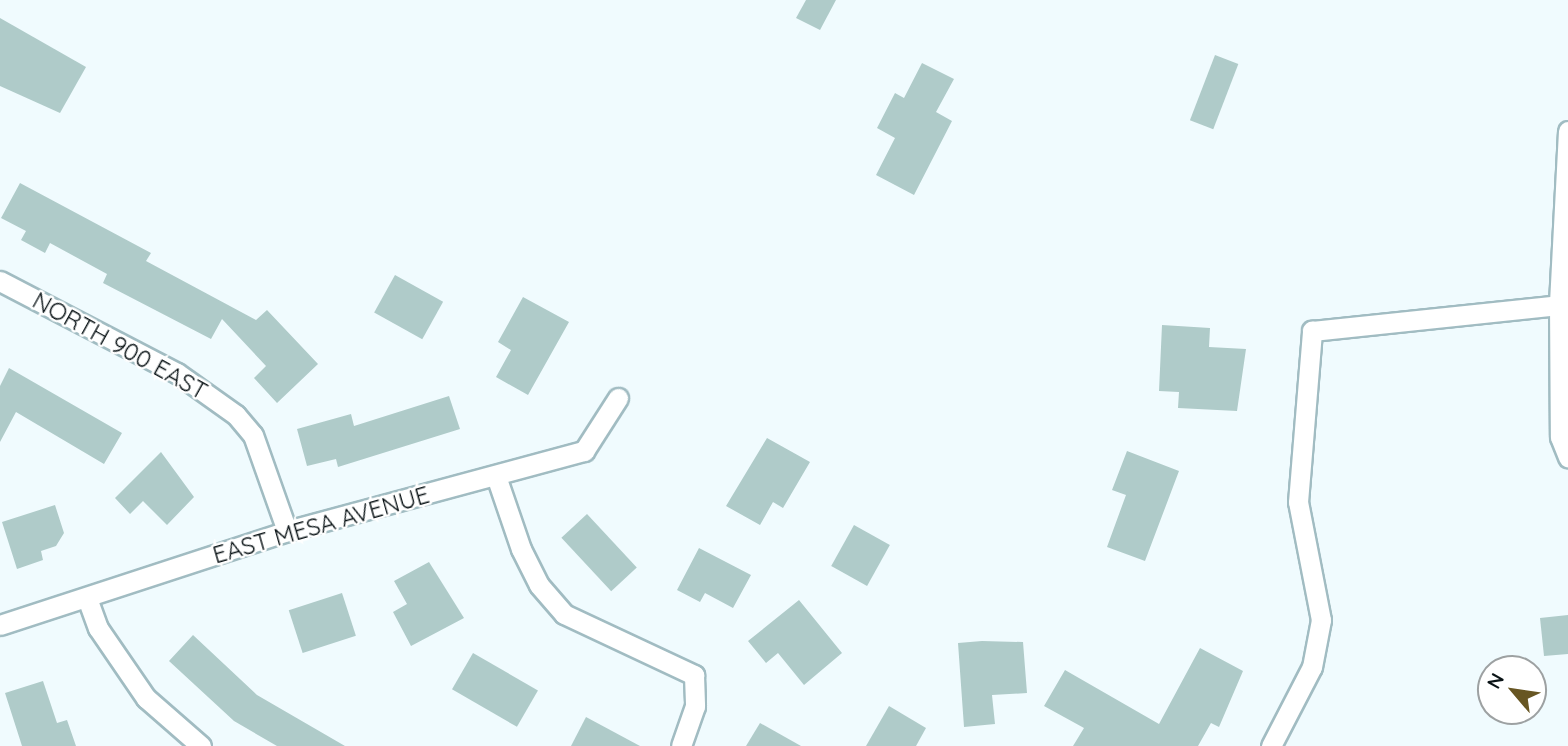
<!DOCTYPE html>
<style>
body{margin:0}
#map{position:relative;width:1568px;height:746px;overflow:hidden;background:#f0fbfe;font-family:Quicksand,sans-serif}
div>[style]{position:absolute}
.building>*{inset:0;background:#afcbc9;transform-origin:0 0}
.roads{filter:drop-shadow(2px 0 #a1bcc2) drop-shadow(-2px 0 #a1bcc2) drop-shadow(0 2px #a1bcc2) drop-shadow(0 -2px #a1bcc2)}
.minor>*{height:19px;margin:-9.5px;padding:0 9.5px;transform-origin:9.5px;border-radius:9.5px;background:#fff}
span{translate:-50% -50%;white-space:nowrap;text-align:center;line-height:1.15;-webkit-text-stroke:5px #fff;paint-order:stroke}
.street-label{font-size:24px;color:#0a1316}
.north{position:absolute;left:1477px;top:655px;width:70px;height:70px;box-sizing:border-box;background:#fff;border:2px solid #9da1a2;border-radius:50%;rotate:299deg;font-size:19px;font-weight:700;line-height:28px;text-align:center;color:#0a1316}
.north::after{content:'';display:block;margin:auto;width:24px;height:32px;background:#675623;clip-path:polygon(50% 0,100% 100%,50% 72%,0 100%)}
</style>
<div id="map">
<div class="building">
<i style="clip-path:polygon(806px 0,836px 0,820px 30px,796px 18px)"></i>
<i style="clip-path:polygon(0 18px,86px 67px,60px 113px,0 86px)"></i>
<i style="left:1215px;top:55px;width:25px;height:70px;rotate:21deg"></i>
<i style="clip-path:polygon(922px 63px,954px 79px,936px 112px,952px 121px,914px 195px,876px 175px,895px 138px,877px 128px,895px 93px,904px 98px)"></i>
<i style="clip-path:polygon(20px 183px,151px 253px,146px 261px,256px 320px,267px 310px,318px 364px,277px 403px,254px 378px,266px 366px,222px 319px,211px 339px,103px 283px,107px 274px,50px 243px,45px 253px,21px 240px,26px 231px,1px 218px)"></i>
<i style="left:395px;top:275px;width:55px;height:43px;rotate:29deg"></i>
<i style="clip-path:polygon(523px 297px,569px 322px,528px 395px,496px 377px,511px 350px,498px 342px)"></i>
<i style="clip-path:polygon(1162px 325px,1210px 328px,1209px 347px,1246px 349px,1237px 411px,1178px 408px,1179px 392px,1159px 391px)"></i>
<i style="clip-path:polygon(9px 368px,122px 433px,104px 464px,16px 412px,0 442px,0 386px)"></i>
<i style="clip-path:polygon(449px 396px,460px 429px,338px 467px,336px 459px,307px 466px,297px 429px,351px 414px,354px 426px)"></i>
<i style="clip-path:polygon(767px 438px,810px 462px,783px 508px,773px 502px,760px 525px,726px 506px)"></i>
<i style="clip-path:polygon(1127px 451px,1179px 471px,1145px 561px,1107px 547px,1126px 495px,1112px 490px)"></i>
<i style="clip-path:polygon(161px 452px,194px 497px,167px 525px,143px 501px,130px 514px,115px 498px)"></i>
<i style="clip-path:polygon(55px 505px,64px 533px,56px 546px,41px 551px,43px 560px,17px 569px,2px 522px)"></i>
<i style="left:587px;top:514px;width:73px;height:35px;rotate:47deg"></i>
<i style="left:854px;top:525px;width:41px;height:47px;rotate:29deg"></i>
<i style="clip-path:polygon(699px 548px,751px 575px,733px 608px,705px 593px,700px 602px,677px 590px)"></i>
<i style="clip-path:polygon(429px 562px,464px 618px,411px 646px,393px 612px,407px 604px,394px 581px)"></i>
<i style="left:342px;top:593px;width:45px;height:56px;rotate:72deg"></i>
<i style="clip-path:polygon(799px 600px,842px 653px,804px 685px,778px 653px,766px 663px,748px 641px)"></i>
<i style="clip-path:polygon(1568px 615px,1568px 654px,1544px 656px,1540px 618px)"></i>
<i style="clip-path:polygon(193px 635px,257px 695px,345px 746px,277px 746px,234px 721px,169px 661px)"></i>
<i style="clip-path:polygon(982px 641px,1023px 642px,1027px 693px,992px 695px,995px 724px,964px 727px,958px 643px)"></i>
<i style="clip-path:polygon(1200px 648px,1243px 671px,1219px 727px,1211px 723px,1198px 746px,1073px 746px,1084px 728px,1044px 706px,1065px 670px,1159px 724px)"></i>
<i style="left:473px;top:653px;width:75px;height:42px;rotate:30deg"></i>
<i style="clip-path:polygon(43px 681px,57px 723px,67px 720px,76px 746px,22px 746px,5px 693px)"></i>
<i style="clip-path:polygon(889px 706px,926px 728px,916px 746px,866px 746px)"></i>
<i style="clip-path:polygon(586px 717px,640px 746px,571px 746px)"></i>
<i style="clip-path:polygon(760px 723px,801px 746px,746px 746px)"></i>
</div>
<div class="roads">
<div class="minor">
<i style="left:1568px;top:131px;width:174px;rotate:93deg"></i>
<i style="left:1559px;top:305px;width:132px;rotate:89.6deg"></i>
<i style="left:1560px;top:437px;width:22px;rotate:68deg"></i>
<i style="left:0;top:281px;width:199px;rotate:27.5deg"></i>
<i style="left:177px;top:373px;width:72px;rotate:35.4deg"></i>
<i style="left:236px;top:415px;width:26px;rotate:50deg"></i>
<i style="left:253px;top:435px;width:102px;rotate:70.5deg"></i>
<i style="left:496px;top:476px;width:77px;rotate:71.1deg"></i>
<i style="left:521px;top:549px;width:40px;rotate:63.4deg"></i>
<i style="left:539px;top:585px;width:38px;rotate:49deg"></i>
<i style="left:564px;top:614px;width:144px;rotate:25.1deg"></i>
<i style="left:694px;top:675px;width:31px;rotate:88deg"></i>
<i style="left:695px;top:706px;width:42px;rotate:109.3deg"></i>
<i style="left:87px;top:598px;width:32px;rotate:70deg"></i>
<i style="left:98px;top:628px;width:85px;rotate:55.6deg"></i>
<i style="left:146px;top:698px;width:73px;rotate:41.1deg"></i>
<i style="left:0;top:625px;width:302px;rotate:-18.1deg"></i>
<i style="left:287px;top:531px;width:308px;rotate:-15.1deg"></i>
<i style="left:584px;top:451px;width:63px;rotate:-57.3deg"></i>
<i style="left:1271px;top:746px;width:89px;rotate:-62.6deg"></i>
<i style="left:1312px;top:667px;width:48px;rotate:-79.2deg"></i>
<i style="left:1321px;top:620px;width:120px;rotate:-101deg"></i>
<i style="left:1298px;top:502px;width:172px;rotate:-85.3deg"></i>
<i style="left:1312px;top:331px;width:248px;rotate:-6deg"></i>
</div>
</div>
<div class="street-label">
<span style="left:120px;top:346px;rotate:29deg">NORTH 900 EAST</span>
<span style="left:321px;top:525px;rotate:-16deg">EAST MESA AVENUE</span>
</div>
<div class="north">N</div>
</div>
